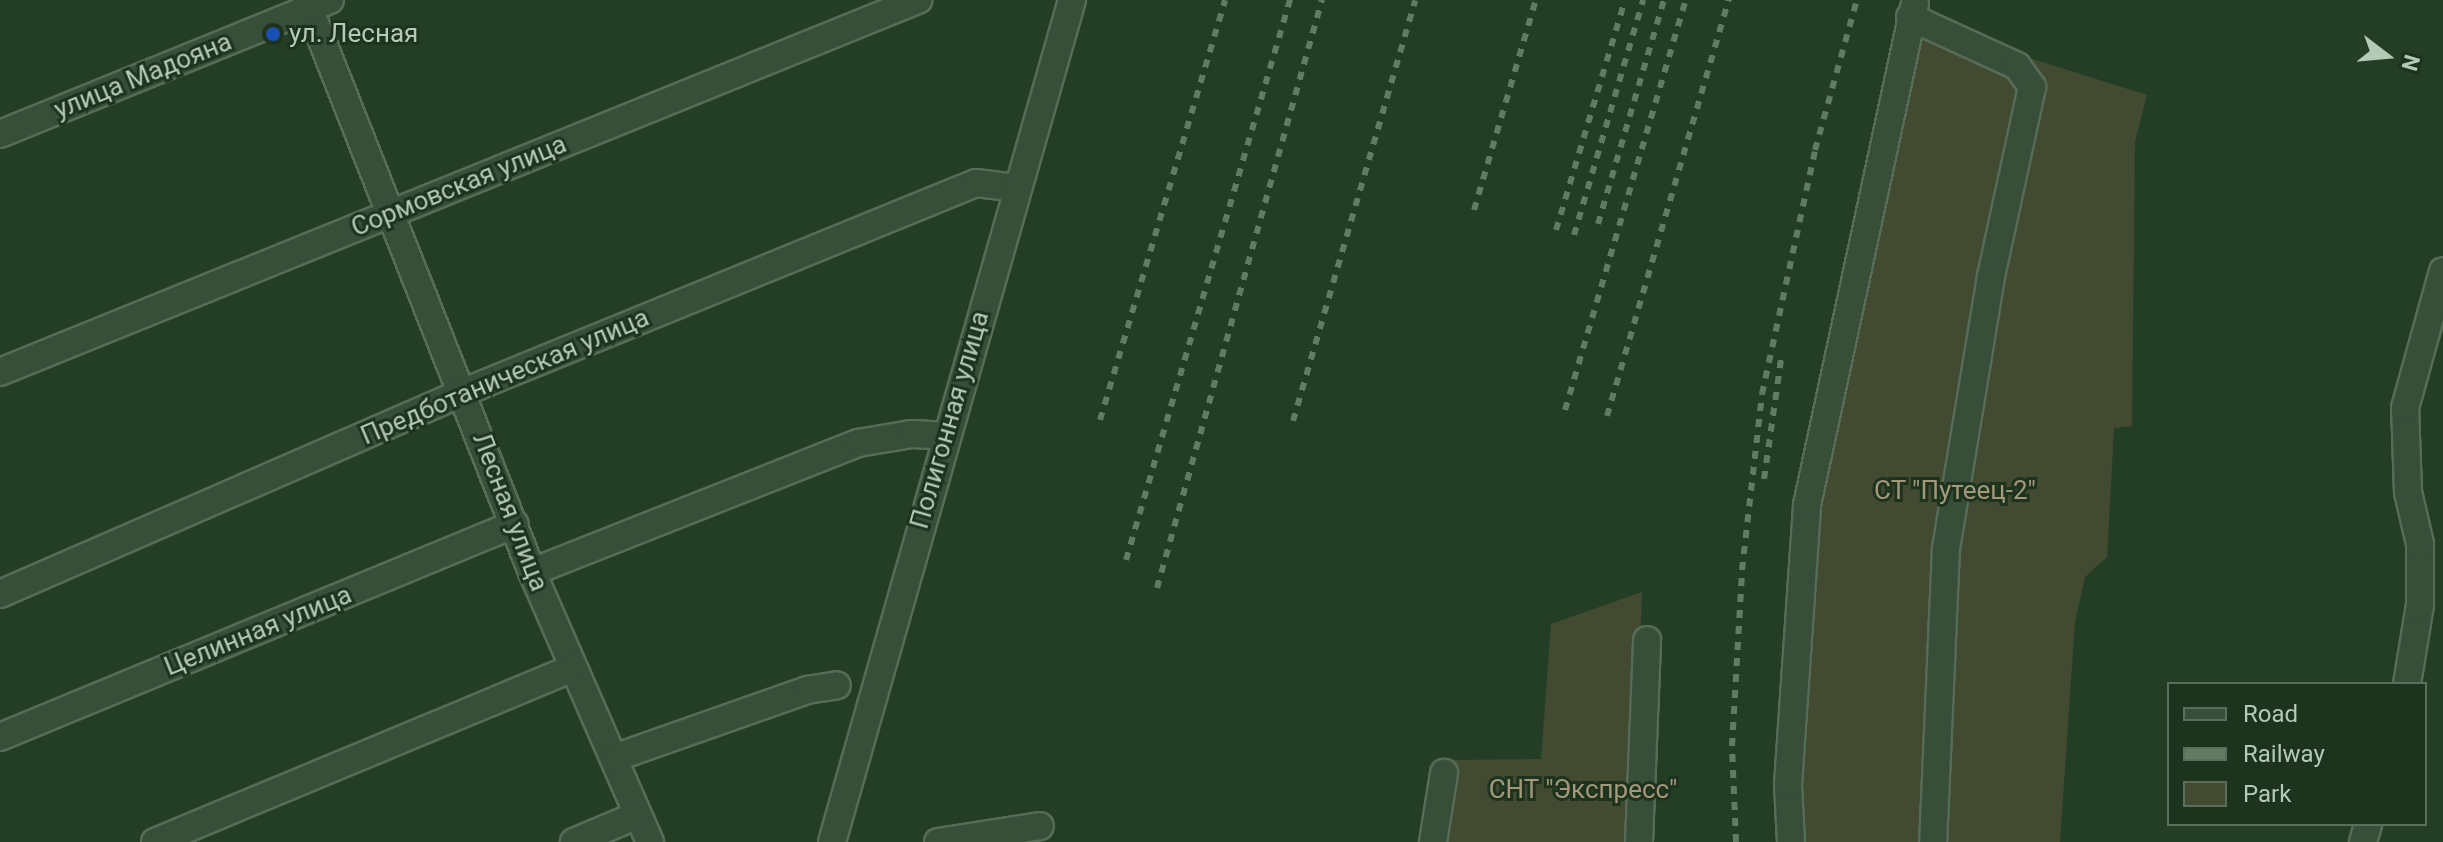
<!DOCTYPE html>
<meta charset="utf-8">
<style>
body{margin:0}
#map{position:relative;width:2443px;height:842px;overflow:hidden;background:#243e25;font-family:Roboto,sans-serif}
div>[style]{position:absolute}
.green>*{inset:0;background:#424b31}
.roads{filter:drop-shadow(2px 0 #566c57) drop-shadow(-2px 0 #566c57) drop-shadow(0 2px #566c57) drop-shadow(0 -2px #566c57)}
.minor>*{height:26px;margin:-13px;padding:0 13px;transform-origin:13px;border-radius:13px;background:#384e39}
.rail>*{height:6px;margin-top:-3px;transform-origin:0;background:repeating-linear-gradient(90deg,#617c63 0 8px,transparent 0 16px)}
.dots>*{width:22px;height:22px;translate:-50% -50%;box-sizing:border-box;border:4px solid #1d331e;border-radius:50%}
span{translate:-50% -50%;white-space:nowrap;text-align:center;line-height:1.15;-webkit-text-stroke:6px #1d331e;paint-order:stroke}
.poi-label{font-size:26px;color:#b4c9b6}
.left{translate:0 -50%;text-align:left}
.street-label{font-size:26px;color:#b4c9b6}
.park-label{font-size:26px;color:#a4987b}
.legend{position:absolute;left:2167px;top:682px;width:260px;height:144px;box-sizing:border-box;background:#1d331e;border:2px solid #596f5b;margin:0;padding:10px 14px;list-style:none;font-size:24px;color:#b4c9b6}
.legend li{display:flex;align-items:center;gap:16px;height:40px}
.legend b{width:40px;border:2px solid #596f5b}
.north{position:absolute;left:2347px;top:16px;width:80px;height:80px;-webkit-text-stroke:6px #1d331e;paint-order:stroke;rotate:106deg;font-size:22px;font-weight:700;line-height:32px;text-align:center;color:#b4c9b6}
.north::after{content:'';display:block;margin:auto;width:28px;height:36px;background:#b4c9b6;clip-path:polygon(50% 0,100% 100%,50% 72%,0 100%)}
</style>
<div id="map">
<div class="green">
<i style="clip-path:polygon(1901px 26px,2020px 55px,2147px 95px,2135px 141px,2132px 426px,2114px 428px,2107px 557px,2085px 577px,2075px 622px,2060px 842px,1780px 842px,1776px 786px,1793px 502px)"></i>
<i style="clip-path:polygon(1642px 592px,1634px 842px,1429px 842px,1441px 760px,1541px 759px,1551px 624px)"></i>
</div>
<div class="roads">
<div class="minor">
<i style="left:306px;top:0;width:615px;rotate:68.44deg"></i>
<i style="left:532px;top:572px;width:295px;rotate:66.4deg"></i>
<i style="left:1910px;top:17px;width:118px;rotate:24.6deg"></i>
<i style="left:2017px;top:66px;width:26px;rotate:54deg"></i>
<i style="left:2032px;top:87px;width:194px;rotate:102.2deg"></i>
<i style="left:1991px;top:277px;width:275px;rotate:99.4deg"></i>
<i style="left:1946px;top:548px;width:294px;rotate:92.5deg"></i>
<i style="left:0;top:134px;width:356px;rotate:-22.1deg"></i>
<i style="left:0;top:372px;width:991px;rotate:-22.06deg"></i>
<i style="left:532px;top:572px;width:351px;rotate:-21.6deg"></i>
<i style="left:858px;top:443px;width:55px;rotate:-9.5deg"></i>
<i style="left:912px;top:434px;width:33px;rotate:3deg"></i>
<i style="left:0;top:594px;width:506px;rotate:-23.53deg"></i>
<i style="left:464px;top:392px;width:553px;rotate:-22.21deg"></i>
<i style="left:976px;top:183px;width:40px;rotate:7.1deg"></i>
<i style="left:2407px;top:684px;width:80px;rotate:-80.7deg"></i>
<i style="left:2420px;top:605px;width:61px;rotate:-90deg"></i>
<i style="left:2420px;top:544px;width:53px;rotate:-103deg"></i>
<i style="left:2408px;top:492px;width:84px;rotate:-92deg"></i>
<i style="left:2405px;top:408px;width:142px;rotate:-74.5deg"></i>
<i style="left:0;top:737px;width:557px;rotate:-22.47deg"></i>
<i style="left:614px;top:758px;width:205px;rotate:-19.4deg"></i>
<i style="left:807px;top:690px;width:30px;rotate:-9deg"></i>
<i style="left:155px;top:842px;width:452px;rotate:-22.6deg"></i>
<i style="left:574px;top:842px;width:69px;rotate:-22.9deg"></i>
<i style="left:832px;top:842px;width:876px;rotate:-74.09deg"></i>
<i style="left:938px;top:842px;width:103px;rotate:-8.9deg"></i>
<i style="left:1433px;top:842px;width:70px;rotate:-80.9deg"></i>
<i style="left:1639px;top:842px;width:202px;rotate:-87.7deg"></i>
<i style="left:1791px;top:842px;width:57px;rotate:-93deg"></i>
<i style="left:1788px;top:785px;width:281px;rotate:-86.1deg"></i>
<i style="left:1807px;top:505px;width:513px;rotate:-77.86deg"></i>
<i style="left:2363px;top:842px;width:19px;rotate:-74deg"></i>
</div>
</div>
<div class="rail">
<i style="left:1474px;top:210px;width:219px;rotate:-73.6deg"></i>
<i style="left:1598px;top:224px;width:234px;rotate:-73.6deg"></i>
<i style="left:1556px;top:230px;width:240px;rotate:-73.3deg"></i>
<i style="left:1574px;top:235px;width:245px;rotate:-73.6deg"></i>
<i style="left:1565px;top:410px;width:427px;rotate:-73.6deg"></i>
<i style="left:1607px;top:416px;width:434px;rotate:-73.7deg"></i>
<i style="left:1100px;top:420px;width:438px;rotate:-73.4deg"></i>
<i style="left:1293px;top:421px;width:438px;rotate:-73.8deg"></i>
<i style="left:1764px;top:479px;width:128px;rotate:-81.9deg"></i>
<i style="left:1126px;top:560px;width:584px;rotate:-73.68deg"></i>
<i style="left:1157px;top:588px;width:611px;rotate:-74.33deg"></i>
<i style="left:1736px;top:842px;width:96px;rotate:-92.4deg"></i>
<i style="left:1732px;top:746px;width:176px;rotate:-86.7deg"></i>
<i style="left:1742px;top:570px;width:177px;rotate:-83.5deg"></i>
<i style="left:1762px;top:394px;width:250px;rotate:-77.7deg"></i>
<i style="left:1815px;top:150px;width:156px;rotate:-74.4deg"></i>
</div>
<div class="dots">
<i style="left:273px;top:34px;background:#1a4fb4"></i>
</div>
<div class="poi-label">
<span class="left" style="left:289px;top:34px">ул. Лесная</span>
</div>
<div class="street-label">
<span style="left:143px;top:76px;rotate:-22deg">улица Мадояна</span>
<span style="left:459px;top:186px;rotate:-22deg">Сормовская улица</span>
<span style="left:505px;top:377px;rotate:-23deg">Предботаническая улица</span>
<span style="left:950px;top:420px;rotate:-74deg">Полигонная улица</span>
<span style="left:510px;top:512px;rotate:69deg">Лесная улица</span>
<span style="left:258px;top:631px;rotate:-22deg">Целинная улица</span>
</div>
<div class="park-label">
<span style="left:1955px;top:491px">СТ "Путеец-2"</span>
<span style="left:1583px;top:790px">СНТ "Экспресс"</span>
</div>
<ul class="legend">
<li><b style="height:10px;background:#384e39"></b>Road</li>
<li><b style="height:10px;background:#617c63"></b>Railway</li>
<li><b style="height:22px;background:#424b31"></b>Park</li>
</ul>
<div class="north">N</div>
</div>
